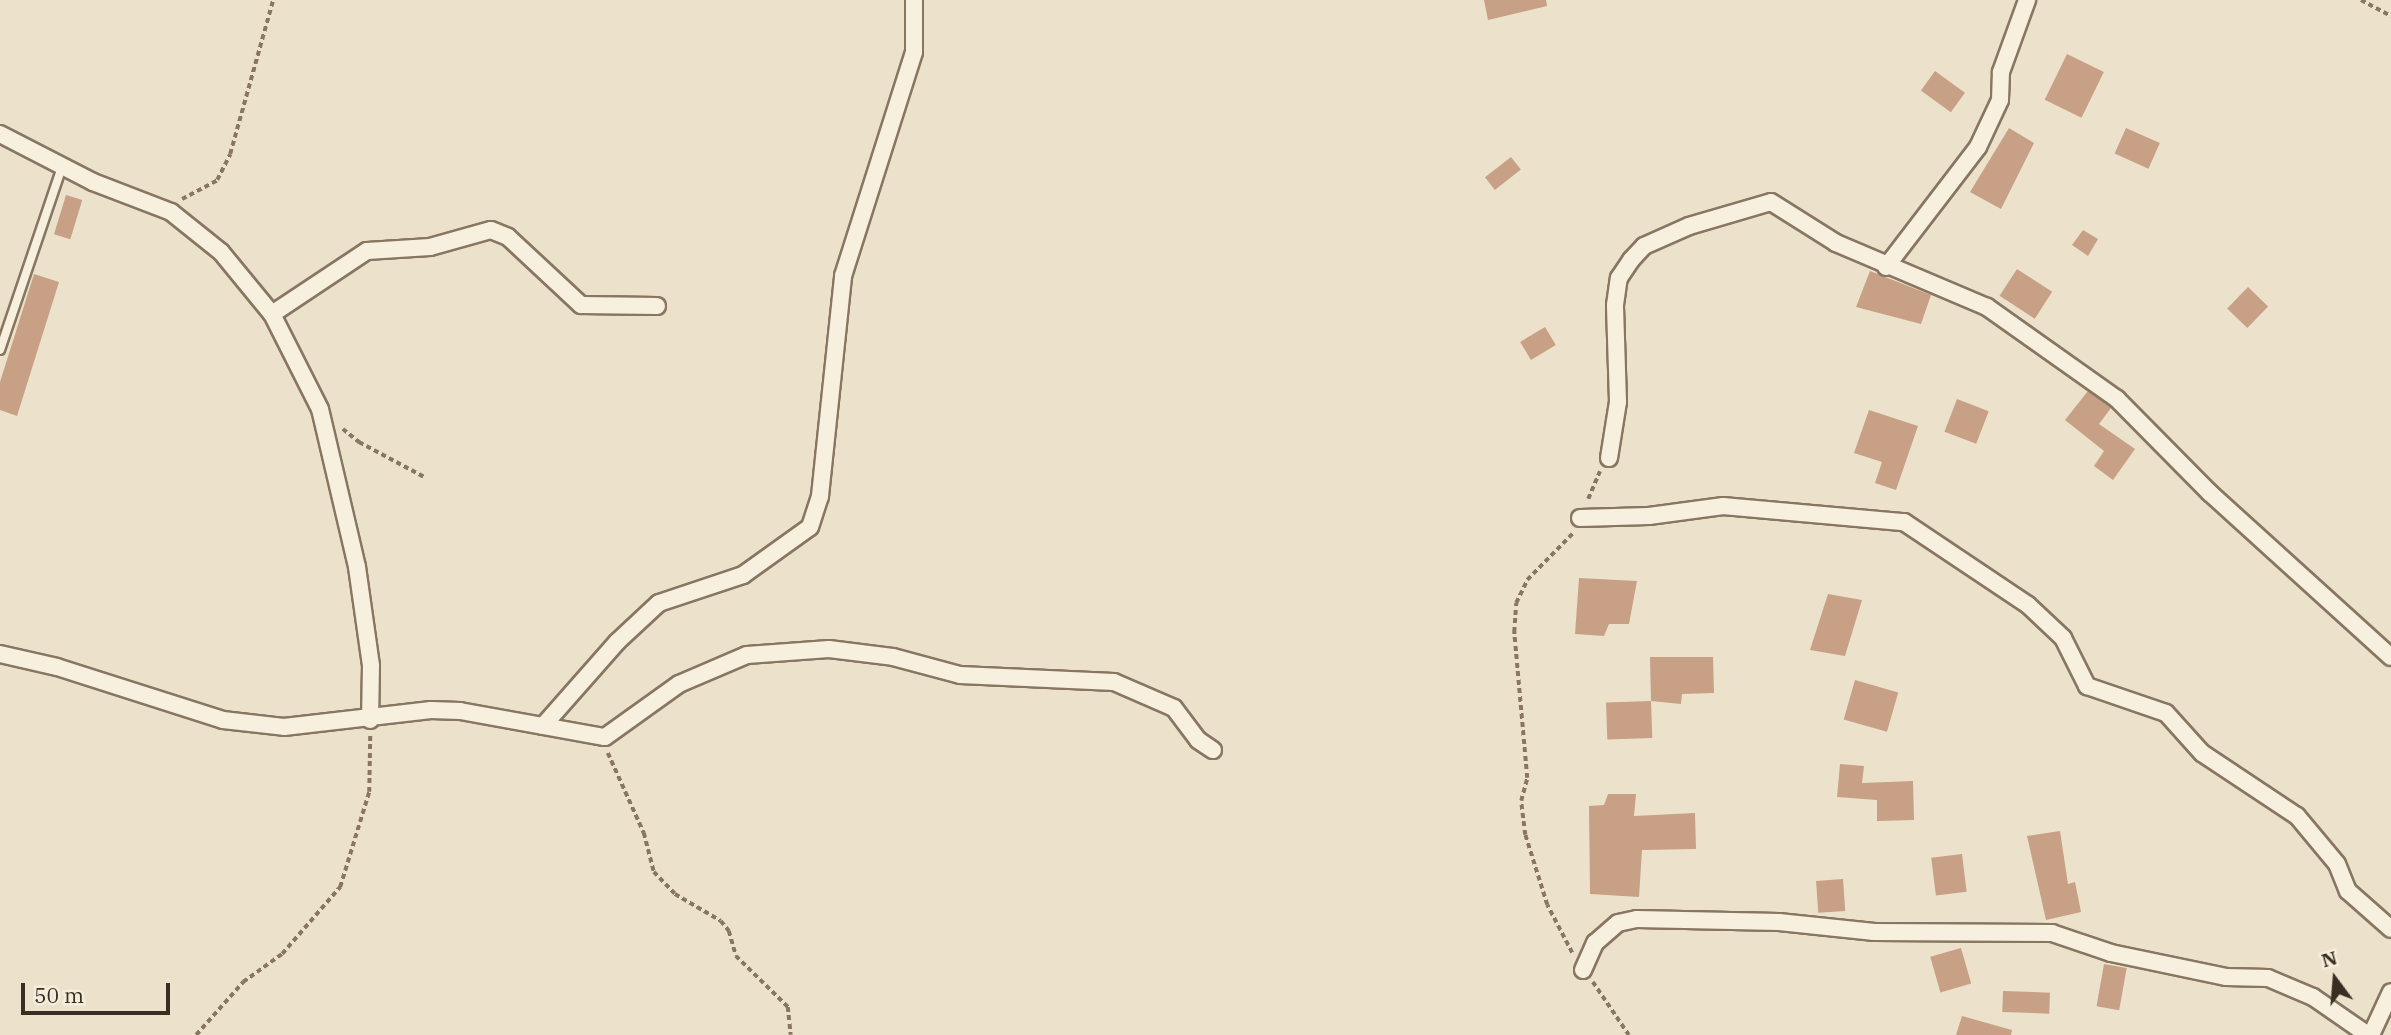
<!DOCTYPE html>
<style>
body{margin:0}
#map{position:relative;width:2391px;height:1035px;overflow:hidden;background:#ece2cc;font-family:"IBM Plex Serif",serif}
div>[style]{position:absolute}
.building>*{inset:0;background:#c7a085;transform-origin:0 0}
.path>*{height:3.5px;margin-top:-1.75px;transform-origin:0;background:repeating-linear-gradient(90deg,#887661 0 5px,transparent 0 8.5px)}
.roads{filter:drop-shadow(2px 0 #887661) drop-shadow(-2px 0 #887661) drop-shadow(0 2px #887661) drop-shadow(0 -2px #887661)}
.lane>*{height:8px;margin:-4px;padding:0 4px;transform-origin:4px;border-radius:4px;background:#f7f0df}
.street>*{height:16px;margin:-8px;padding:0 8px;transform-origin:8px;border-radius:8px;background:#f7f0df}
span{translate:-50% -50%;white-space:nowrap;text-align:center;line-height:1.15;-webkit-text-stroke:5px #f4eddb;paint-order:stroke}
.north{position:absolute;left:2300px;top:944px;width:70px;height:70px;-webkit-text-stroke:5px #f4eddb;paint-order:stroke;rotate:344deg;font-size:19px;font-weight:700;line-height:28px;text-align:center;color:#3a2e23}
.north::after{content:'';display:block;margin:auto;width:24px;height:32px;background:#3a2e23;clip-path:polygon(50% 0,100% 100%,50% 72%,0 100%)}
.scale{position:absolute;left:21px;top:983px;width:149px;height:32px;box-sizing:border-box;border:4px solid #3a2e23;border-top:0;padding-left:9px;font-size:21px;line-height:24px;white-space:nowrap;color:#3a2e23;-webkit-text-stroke:5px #f4eddb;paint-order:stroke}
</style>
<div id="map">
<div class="building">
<i style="clip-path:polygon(1484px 0,1546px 0,1547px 6px,1488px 20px)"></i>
<i style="left:2067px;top:54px;width:41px;height:51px;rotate:26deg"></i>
<i style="left:1935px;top:71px;width:37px;height:24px;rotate:36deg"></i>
<i style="clip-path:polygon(2009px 128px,2034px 143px,2001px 209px,1970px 192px)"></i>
<i style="left:2126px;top:128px;width:37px;height:28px;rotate:24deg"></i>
<i style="left:1511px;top:157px;width:16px;height:33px;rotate:52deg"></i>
<i style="left:66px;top:195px;width:17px;height:41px;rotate:17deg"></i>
<i style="clip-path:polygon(2083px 230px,2098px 239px,2088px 256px,2072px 245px)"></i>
<i style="left:2017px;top:269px;width:42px;height:32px;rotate:33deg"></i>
<i style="clip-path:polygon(1870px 271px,1931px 295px,1921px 324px,1856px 307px)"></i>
<i style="clip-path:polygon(34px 274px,59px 282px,17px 416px,0 410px,0 382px)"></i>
<i style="left:2248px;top:287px;width:28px;height:30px;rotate:44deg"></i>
<i style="left:1545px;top:327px;width:21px;height:29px;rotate:59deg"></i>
<i style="clip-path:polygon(2088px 391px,2111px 408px,2099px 424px,2135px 449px,2113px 480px,2094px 466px,2104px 451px,2065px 420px)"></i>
<i style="left:1957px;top:399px;width:34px;height:35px;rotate:21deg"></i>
<i style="clip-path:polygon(1869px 410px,1918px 426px,1896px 490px,1875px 483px,1882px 462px,1854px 453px)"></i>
<i style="clip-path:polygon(1579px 578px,1637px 581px,1629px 624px,1609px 624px,1604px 636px,1575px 634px)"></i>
<i style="clip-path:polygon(1828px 594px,1862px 600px,1845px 656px,1810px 650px)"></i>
<i style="clip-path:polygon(1650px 657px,1713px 657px,1714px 693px,1682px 694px,1681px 704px,1651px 701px)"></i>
<i style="left:1855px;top:680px;width:45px;height:41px;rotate:16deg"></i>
<i style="left:1651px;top:701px;width:37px;height:45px;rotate:88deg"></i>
<i style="clip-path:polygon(1840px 764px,1864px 766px,1862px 783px,1913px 781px,1914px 820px,1877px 821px,1877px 800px,1837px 797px)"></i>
<i style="clip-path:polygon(1608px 794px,1636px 794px,1634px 816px,1695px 813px,1696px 849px,1642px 850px,1639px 897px,1590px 894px,1589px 806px,1604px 805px)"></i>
<i style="clip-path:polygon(2060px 831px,2068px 884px,2075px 882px,2081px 912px,2046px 920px,2027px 836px)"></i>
<i style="left:1962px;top:854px;width:38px;height:31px;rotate:83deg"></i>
<i style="left:1843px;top:879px;width:32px;height:27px;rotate:86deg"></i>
<i style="left:1961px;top:948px;width:37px;height:32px;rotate:74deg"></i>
<i style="left:2104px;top:964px;width:23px;height:43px;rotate:10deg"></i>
<i style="left:2003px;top:991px;width:47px;height:21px;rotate:2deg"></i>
<i style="clip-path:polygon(1962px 1016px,2012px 1030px,2011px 1035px,1956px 1035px)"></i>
</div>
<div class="path">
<i style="left:2361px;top:0;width:34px;rotate:28deg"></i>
<i style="left:182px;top:199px;width:40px;rotate:-28deg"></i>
<i style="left:217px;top:180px;width:29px;rotate:-63deg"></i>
<i style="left:230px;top:154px;width:160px;rotate:-74.4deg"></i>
<i style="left:343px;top:429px;width:21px;rotate:39deg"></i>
<i style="left:359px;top:442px;width:76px;rotate:28.2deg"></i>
<i style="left:1588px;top:499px;width:30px;rotate:-67deg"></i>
<i style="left:608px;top:753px;width:88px;rotate:65.8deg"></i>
<i style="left:644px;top:833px;width:40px;rotate:75.6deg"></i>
<i style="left:654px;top:872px;width:30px;rotate:46deg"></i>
<i style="left:675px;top:894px;width:53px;rotate:30.4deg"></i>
<i style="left:721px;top:921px;width:13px;rotate:51deg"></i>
<i style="left:729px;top:931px;width:26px;rotate:74deg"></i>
<i style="left:736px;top:956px;width:73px;rotate:44.4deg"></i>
<i style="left:788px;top:1007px;width:28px;rotate:84deg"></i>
<i style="left:1572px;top:953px;width:54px;rotate:-117.5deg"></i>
<i style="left:1547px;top:905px;width:73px;rotate:-107.4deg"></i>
<i style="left:1525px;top:835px;width:34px;rotate:-97deg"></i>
<i style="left:1521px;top:801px;width:24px;rotate:-75deg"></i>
<i style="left:1527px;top:778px;width:147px;rotate:-95.1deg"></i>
<i style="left:1514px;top:632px;width:29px;rotate:-86deg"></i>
<i style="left:1516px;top:603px;width:25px;rotate:-64deg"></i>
<i style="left:1527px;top:580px;width:67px;rotate:-45.6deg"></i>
<i style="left:1593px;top:982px;width:64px;rotate:55.8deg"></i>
<i style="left:196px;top:1035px;width:71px;rotate:-48.4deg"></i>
<i style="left:243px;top:982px;width:48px;rotate:-35.7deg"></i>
<i style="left:282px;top:954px;width:89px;rotate:-49.1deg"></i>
<i style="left:340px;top:887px;width:99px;rotate:-73deg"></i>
<i style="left:369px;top:792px;width:56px;rotate:-89deg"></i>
</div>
<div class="roads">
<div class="lane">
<i style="left:0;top:350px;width:193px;rotate:-71.3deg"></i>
</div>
<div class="street">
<i style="left:0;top:134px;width:105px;rotate:27.3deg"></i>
<i style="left:93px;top:182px;width:84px;rotate:21deg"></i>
<i style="left:171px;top:212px;width:64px;rotate:38.7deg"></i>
<i style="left:221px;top:252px;width:80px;rotate:50.6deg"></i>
<i style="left:272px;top:314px;width:106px;rotate:63.2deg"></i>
<i style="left:320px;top:409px;width:162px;rotate:76.8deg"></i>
<i style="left:357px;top:567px;width:99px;rotate:81.9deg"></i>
<i style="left:371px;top:665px;width:55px;rotate:91deg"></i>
<i style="left:1886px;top:267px;width:151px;rotate:-52.5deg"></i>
<i style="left:1978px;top:147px;width:52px;rotate:-64.9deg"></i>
<i style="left:2000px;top:100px;width:28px;rotate:-88deg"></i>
<i style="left:2001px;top:72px;width:77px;rotate:-70.1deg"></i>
<i style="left:272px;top:314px;width:114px;rotate:-33.6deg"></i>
<i style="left:367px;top:251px;width:63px;rotate:-3.6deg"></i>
<i style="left:430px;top:247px;width:63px;rotate:-15.6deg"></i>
<i style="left:491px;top:230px;width:18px;rotate:22deg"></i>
<i style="left:508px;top:237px;width:100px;rotate:43deg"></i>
<i style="left:581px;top:305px;width:76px;rotate:0.8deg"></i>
<i style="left:1609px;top:458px;width:57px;rotate:-80.9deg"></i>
<i style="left:1618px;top:402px;width:97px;rotate:-91.8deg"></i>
<i style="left:1615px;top:305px;width:27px;rotate:-82deg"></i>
<i style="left:1619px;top:278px;width:22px;rotate:-56deg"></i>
<i style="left:1631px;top:260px;width:19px;rotate:-47deg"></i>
<i style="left:1644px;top:246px;width:49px;rotate:-24deg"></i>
<i style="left:1689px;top:226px;width:85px;rotate:-16.3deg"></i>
<i style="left:1771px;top:202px;width:77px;rotate:32.2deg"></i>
<i style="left:1836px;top:243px;width:164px;rotate:23deg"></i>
<i style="left:1987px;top:307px;width:159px;rotate:35.3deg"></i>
<i style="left:2117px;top:399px;width:132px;rotate:45.3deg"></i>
<i style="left:2210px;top:493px;width:244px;rotate:42.2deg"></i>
<i style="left:1580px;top:518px;width:69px;rotate:-1.7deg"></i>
<i style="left:1649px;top:516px;width:75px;rotate:-7.7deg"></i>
<i style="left:1723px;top:506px;width:182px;rotate:5.1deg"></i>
<i style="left:1904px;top:522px;width:149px;rotate:33.8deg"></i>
<i style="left:2028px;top:605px;width:48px;rotate:43.3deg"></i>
<i style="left:2063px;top:638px;width:54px;rotate:63.4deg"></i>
<i style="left:2087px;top:686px;width:83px;rotate:18.9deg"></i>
<i style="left:2166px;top:713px;width:54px;rotate:48deg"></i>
<i style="left:2202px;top:753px;width:114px;rotate:33.6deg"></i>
<i style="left:2297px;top:816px;width:62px;rotate:50.2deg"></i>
<i style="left:2337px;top:864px;width:29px;rotate:68deg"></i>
<i style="left:2348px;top:891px;width:57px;rotate:41.5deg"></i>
<i style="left:0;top:654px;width:58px;rotate:12.8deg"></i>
<i style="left:57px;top:667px;width:174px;rotate:17.7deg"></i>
<i style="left:223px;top:720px;width:61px;rotate:6.5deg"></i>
<i style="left:284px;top:727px;width:148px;rotate:-6.6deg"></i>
<i style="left:431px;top:710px;width:29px;rotate:2deg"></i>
<i style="left:460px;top:711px;width:147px;rotate:10.2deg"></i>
<i style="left:605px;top:737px;width:91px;rotate:-35.6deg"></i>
<i style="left:679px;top:684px;width:74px;rotate:-23.1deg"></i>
<i style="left:747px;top:655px;width:82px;rotate:-4.2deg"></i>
<i style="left:829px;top:649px;width:64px;rotate:7.1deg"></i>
<i style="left:893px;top:657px;width:69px;rotate:15deg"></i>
<i style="left:960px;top:675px;width:154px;rotate:2.6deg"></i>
<i style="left:1114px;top:682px;width:65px;rotate:23.4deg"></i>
<i style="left:1174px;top:708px;width:40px;rotate:53deg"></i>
<i style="left:1198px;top:740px;width:18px;rotate:34deg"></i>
<i style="left:543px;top:726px;width:112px;rotate:-48.6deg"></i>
<i style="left:617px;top:642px;width:57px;rotate:-42.9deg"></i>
<i style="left:659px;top:603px;width:89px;rotate:-18.4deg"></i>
<i style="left:743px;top:575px;width:82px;rotate:-35.6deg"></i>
<i style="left:810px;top:527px;width:33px;rotate:-72deg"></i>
<i style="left:820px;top:496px;width:221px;rotate:-84deg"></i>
<i style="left:843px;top:276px;width:235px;rotate:-72.4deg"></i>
<i style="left:914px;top:52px;width:52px;rotate:-90deg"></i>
<i style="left:1583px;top:970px;width:30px;rotate:-66deg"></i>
<i style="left:1595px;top:943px;width:30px;rotate:-41deg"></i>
<i style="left:1618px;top:923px;width:19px;rotate:-12deg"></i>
<i style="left:1637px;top:919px;width:142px;rotate:1.2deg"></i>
<i style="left:1779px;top:922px;width:96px;rotate:6deg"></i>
<i style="left:1874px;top:932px;width:178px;rotate:0.3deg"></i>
<i style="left:2052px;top:933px;width:62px;rotate:18.7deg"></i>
<i style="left:2111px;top:953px;width:117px;rotate:11.8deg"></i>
<i style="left:2226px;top:977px;width:42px;rotate:1.4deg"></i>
<i style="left:2268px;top:978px;width:49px;rotate:22.9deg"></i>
<i style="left:2313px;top:997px;width:67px;rotate:34.6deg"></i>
<i style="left:2371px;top:1035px;width:47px;rotate:-65.1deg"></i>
</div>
</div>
<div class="north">N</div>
<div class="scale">50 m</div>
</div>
